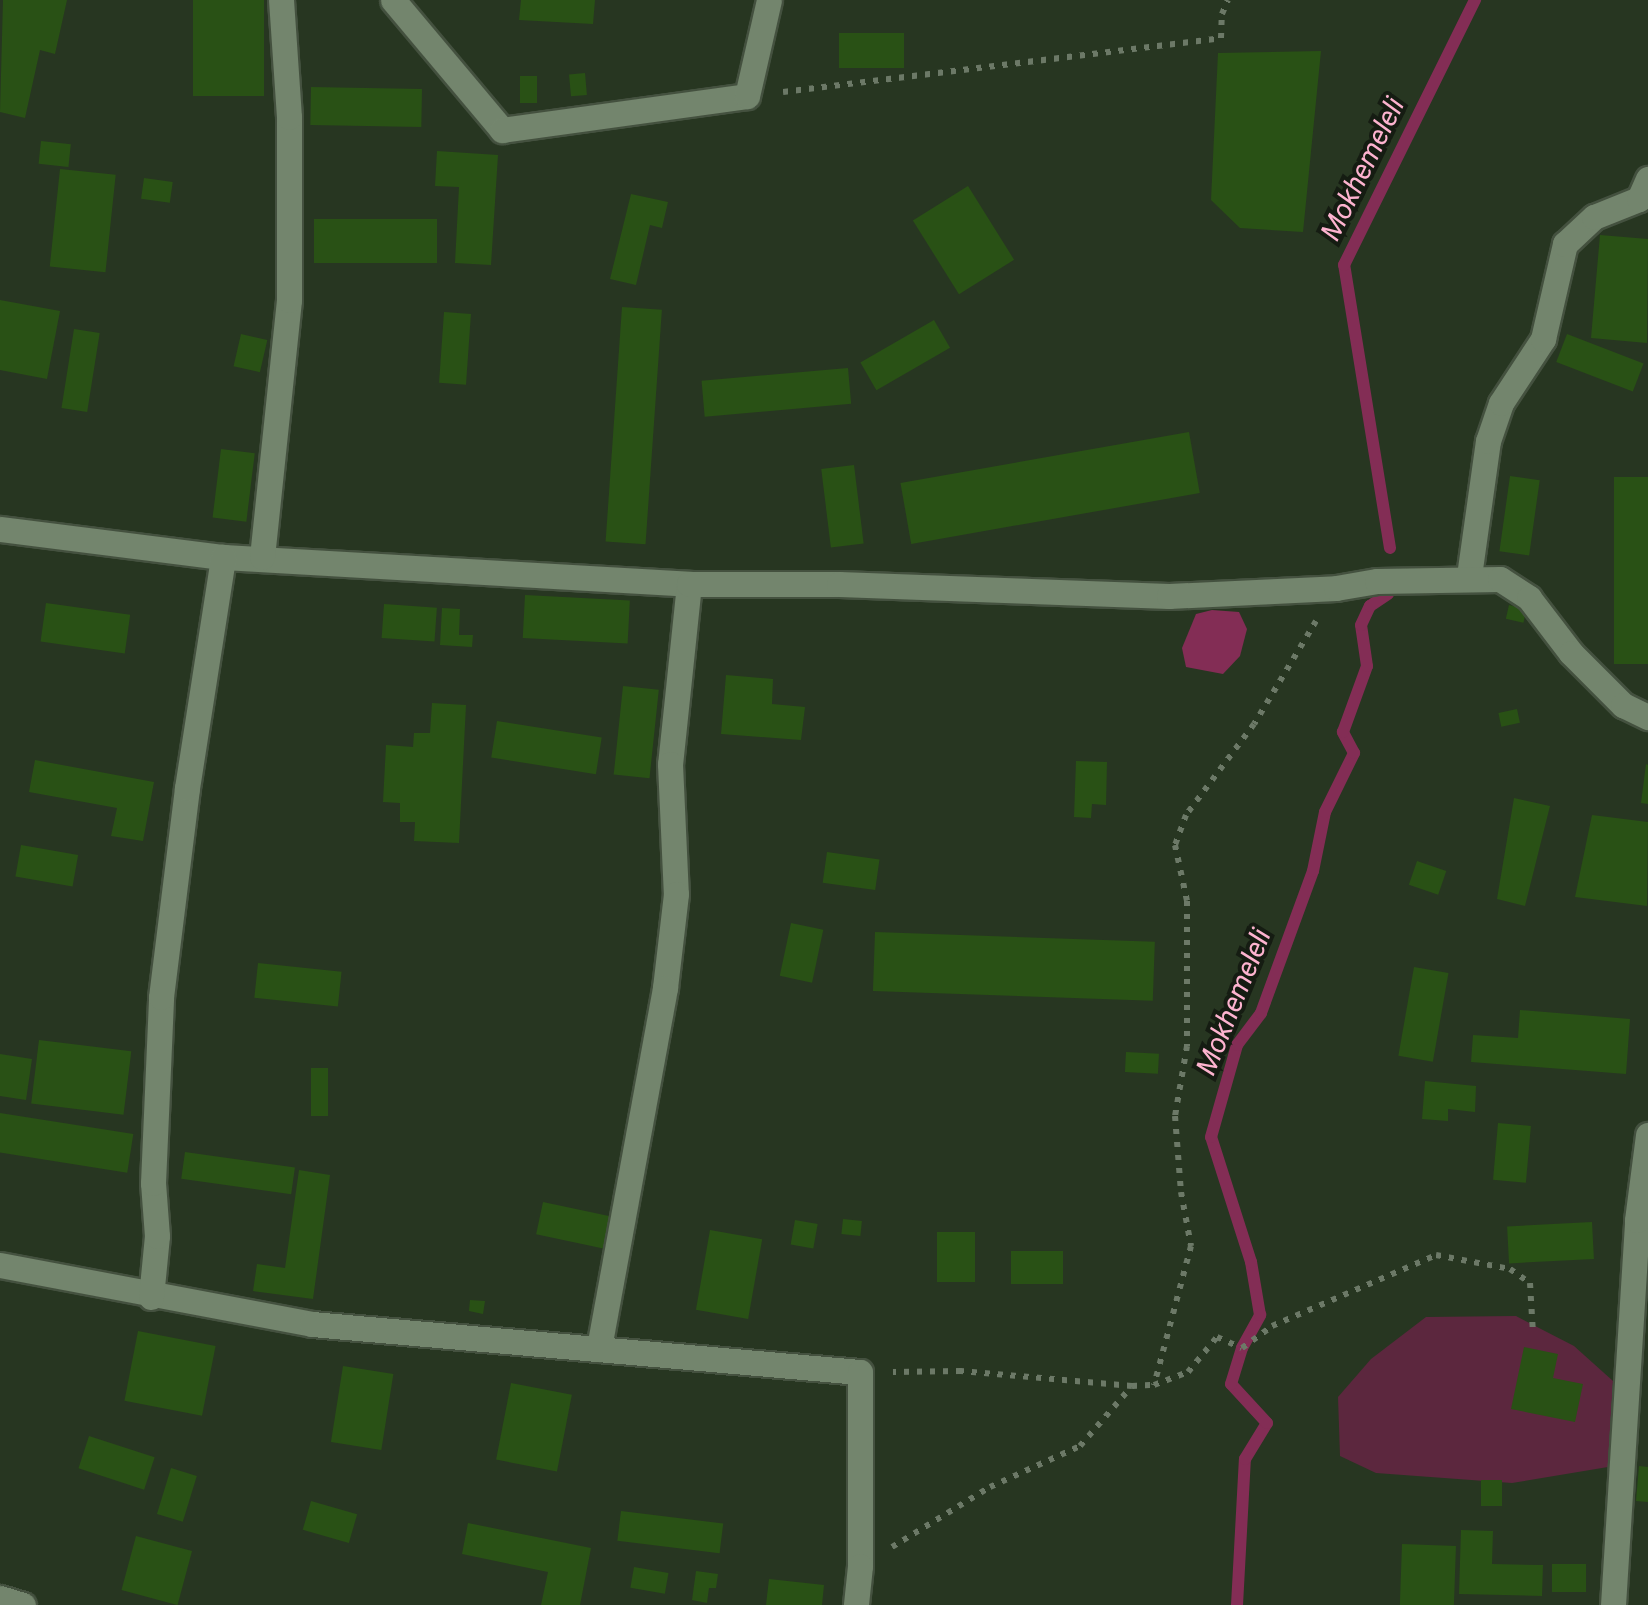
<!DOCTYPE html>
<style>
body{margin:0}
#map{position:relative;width:1648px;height:1605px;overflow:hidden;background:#273621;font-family:Roboto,sans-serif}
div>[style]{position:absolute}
.green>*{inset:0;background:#5c273e}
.water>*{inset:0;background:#832d55}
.stream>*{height:12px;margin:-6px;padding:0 6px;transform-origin:6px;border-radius:6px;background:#832d55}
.building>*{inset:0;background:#295115;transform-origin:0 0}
.path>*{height:6px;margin-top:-3px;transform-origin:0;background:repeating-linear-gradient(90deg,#6c7967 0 5px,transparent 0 13px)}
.roads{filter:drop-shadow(2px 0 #44513f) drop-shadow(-2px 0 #44513f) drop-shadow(0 2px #44513f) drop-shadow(0 -2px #44513f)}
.minor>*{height:25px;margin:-12.5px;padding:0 12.5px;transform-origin:12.5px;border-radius:12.5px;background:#73856d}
span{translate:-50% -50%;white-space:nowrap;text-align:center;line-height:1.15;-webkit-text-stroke:8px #151c12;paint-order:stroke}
.water-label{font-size:28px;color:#fdb3cf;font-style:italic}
</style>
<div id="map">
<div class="green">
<i style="clip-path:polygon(1516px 1316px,1574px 1346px,1613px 1381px,1608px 1467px,1512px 1483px,1376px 1473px,1340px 1456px,1338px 1397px,1371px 1359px,1426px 1317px)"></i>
</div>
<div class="water">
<i style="clip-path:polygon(1212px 610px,1239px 612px,1247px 629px,1240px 656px,1223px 674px,1186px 667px,1182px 648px,1196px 614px)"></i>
</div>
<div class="stream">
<i style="left:1390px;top:548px;width:287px;rotate:-99.2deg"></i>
<i style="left:1344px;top:265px;width:296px;rotate:-63.7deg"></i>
<i style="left:1237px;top:1605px;width:146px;rotate:-86.9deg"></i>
<i style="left:1245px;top:1459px;width:42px;rotate:-58.6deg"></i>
<i style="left:1267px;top:1423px;width:53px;rotate:-132.7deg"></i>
<i style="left:1231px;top:1384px;width:38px;rotate:-73deg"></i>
<i style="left:1242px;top:1348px;width:38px;rotate:-61deg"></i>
<i style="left:1260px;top:1315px;width:54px;rotate:-99.6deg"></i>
<i style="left:1251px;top:1262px;width:131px;rotate:-107.7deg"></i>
<i style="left:1211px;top:1137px;width:96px;rotate:-74.2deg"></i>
<i style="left:1237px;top:1045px;width:40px;rotate:-53deg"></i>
<i style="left:1261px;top:1013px;width:151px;rotate:-69.9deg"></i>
<i style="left:1313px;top:871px;width:60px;rotate:-78.5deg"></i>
<i style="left:1325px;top:812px;width:66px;rotate:-63.8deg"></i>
<i style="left:1354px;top:753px;width:24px;rotate:-118deg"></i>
<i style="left:1343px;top:732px;width:70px;rotate:-70deg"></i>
<i style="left:1367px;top:666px;width:41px;rotate:-98.3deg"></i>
<i style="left:1361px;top:625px;width:21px;rotate:-65deg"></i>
<i style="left:1370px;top:606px;width:22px;rotate:-34deg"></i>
</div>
<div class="building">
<i style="clip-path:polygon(3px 0,67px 0,55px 54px,40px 50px,25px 118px,0 112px)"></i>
<i style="left:193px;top:0;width:71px;height:96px"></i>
<i style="clip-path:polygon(521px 0,595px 0,593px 24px,519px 20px)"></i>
<i style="left:839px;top:33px;width:65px;height:35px"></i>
<i style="clip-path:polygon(1321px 51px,1303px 232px,1240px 228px,1211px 200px,1218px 53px)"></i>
<i style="left:585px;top:73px;width:22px;height:16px;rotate:85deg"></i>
<i style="left:520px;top:76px;width:17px;height:27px"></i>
<i style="left:311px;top:87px;width:111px;height:38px;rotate:1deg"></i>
<i style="left:41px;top:141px;width:30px;height:23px;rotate:6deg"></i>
<i style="clip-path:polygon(437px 151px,498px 155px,491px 265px,455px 263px,459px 187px,435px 186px)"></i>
<i style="left:60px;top:169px;width:56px;height:98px;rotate:6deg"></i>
<i style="left:144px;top:178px;width:29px;height:21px;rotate:8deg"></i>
<i style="left:968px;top:186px;width:87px;height:65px;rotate:58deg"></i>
<i style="clip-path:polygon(631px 194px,668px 202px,662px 228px,650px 225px,636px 285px,610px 279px)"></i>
<i style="left:314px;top:219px;width:123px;height:44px"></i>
<i style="clip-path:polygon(1600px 235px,1648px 239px,1647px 343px,1591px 338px)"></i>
<i style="clip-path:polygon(0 300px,60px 311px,47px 379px,0 370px)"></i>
<i style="left:622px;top:307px;width:40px;height:235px;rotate:4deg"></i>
<i style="left:444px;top:312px;width:27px;height:71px;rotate:4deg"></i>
<i style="left:934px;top:320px;width:32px;height:85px;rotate:60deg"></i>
<i style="left:74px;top:329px;width:26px;height:80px;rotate:9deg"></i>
<i style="left:241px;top:334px;width:27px;height:33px;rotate:13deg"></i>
<i style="left:1567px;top:334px;width:82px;height:30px;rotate:21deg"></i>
<i style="left:848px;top:368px;width:36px;height:147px;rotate:85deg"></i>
<i style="left:1189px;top:432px;width:62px;height:293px;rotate:80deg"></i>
<i style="left:221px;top:449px;width:34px;height:69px;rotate:7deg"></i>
<i style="left:854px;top:465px;width:79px;height:33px;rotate:83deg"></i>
<i style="left:1510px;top:476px;width:30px;height:76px;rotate:8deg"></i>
<i style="left:1614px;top:477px;width:34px;height:187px"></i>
<i style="left:525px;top:595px;width:105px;height:43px;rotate:3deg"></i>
<i style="left:46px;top:603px;width:85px;height:39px;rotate:8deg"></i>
<i style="left:384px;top:604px;width:53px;height:34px;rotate:4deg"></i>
<i style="left:1509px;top:605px;width:18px;height:14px;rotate:13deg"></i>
<i style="clip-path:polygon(442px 608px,460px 609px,459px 635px,473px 635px,472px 647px,440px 645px)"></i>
<i style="clip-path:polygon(726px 675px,773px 679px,772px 704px,805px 707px,801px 740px,721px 734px)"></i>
<i style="left:623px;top:686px;width:36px;height:89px;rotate:6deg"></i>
<i style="clip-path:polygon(432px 703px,466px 705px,459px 843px,414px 841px,415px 822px,400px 822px,400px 803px,383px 802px,386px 745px,413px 747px,414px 733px,430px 733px)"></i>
<i style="left:1517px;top:709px;width:14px;height:19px;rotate:78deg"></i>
<i style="left:497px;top:721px;width:106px;height:37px;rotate:9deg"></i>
<i style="clip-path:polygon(35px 760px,154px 782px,143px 841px,111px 836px,117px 808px,29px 792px)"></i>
<i style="clip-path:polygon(1076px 761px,1107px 762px,1106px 805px,1092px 804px,1091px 818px,1074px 817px)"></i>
<i style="clip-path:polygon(1646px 764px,1648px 765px,1648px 804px,1641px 803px)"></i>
<i style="clip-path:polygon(1514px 798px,1550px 806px,1525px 906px,1497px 899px)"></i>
<i style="clip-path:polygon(1592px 815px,1648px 822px,1647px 906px,1575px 897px)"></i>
<i style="left:21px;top:845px;width:58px;height:32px;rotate:10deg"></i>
<i style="left:827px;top:852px;width:53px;height:31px;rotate:8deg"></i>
<i style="left:1417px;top:861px;width:31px;height:25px;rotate:19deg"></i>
<i style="left:791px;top:923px;width:33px;height:54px;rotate:12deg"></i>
<i style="left:875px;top:932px;width:280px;height:59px;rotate:2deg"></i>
<i style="left:258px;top:963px;width:84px;height:35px;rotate:6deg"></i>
<i style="left:1414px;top:967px;width:35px;height:90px;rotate:10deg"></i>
<i style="clip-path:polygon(1520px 1010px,1630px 1019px,1626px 1074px,1471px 1062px,1473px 1035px,1518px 1038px)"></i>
<i style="left:39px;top:1040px;width:93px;height:64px;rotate:7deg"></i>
<i style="left:1126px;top:1052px;width:33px;height:20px;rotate:3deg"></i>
<i style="clip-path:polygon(0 1054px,32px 1059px,26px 1100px,0 1096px)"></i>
<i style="left:311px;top:1068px;width:17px;height:48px"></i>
<i style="clip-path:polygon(1425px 1081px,1476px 1086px,1475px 1112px,1448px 1109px,1448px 1121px,1422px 1119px)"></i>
<i style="left:0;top:1113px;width:135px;height:39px;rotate:9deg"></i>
<i style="left:1498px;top:1123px;width:33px;height:57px;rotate:5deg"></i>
<i style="left:185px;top:1152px;width:111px;height:27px;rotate:8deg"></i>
<i style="clip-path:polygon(299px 1170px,330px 1175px,313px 1299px,253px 1291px,257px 1264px,285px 1268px)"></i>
<i style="left:543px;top:1202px;width:77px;height:33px;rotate:12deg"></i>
<i style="left:843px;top:1219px;width:19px;height:15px;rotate:6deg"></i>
<i style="left:795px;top:1220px;width:23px;height:25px;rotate:10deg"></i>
<i style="left:1592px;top:1222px;width:37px;height:85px;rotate:87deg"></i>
<i style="left:710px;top:1230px;width:53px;height:81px;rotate:10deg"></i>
<i style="left:975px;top:1232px;width:50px;height:38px;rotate:90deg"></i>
<i style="left:1011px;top:1251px;width:52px;height:33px"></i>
<i style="clip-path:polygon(470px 1300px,485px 1301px,483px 1314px,469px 1311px)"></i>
<i style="left:138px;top:1331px;width:79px;height:71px;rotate:11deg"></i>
<i style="clip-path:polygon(1524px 1347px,1558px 1354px,1553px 1378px,1583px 1384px,1575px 1422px,1511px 1409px)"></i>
<i style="left:343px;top:1366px;width:51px;height:77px;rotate:9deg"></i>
<i style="left:511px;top:1383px;width:62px;height:78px;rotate:11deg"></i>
<i style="left:89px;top:1436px;width:69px;height:34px;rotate:18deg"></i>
<i style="clip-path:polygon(1639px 1466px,1648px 1467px,1648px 1502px,1636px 1501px)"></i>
<i style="left:171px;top:1468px;width:27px;height:48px;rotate:17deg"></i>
<i style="left:1481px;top:1480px;width:21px;height:26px"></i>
<i style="left:311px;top:1501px;width:48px;height:30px;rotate:16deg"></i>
<i style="left:621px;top:1511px;width:103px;height:30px;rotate:7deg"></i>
<i style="clip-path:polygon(468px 1523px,591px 1548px,580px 1605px,541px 1605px,548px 1572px,462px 1554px)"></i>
<i style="clip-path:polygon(1461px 1530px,1493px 1531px,1492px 1564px,1543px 1565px,1542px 1596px,1459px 1594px)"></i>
<i style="left:136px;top:1536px;width:58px;height:56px;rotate:15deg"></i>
<i style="left:1402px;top:1544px;width:54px;height:61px;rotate:2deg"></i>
<i style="left:1552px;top:1564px;width:34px;height:28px"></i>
<i style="left:634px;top:1567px;width:35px;height:21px;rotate:10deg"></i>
<i style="clip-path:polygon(696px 1571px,718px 1574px,716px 1588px,709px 1588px,707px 1603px,692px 1600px)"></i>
<i style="clip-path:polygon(769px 1579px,824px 1585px,822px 1605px,766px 1605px)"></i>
</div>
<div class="path">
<i style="left:783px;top:92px;width:441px;rotate:-7deg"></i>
<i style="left:1221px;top:38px;width:24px;rotate:-88deg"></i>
<i style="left:1222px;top:14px;width:15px;rotate:-67deg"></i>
<i style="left:1316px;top:621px;width:120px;rotate:121deg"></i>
<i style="left:1254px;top:724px;width:114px;rotate:126.8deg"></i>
<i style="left:1186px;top:815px;width:32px;rotate:110deg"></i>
<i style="left:1175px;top:845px;width:57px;rotate:77.9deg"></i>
<i style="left:1187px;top:901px;width:145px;rotate:90deg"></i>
<i style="left:1187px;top:1046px;width:71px;rotate:99.7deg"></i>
<i style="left:1175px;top:1116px;width:76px;rotate:85.5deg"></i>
<i style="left:1181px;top:1192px;width:55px;rotate:79.5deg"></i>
<i style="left:1191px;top:1246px;width:144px;rotate:104.9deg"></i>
<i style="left:1154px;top:1385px;width:36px;rotate:-21deg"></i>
<i style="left:1188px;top:1372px;width:45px;rotate:-50.4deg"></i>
<i style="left:1217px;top:1337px;width:27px;rotate:24deg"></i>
<i style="left:1242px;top:1348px;width:37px;rotate:-36deg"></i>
<i style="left:1272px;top:1326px;width:179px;rotate:-23.4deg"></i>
<i style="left:1436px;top:1255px;width:75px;rotate:10.7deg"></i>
<i style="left:1510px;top:1269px;width:24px;rotate:35deg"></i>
<i style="left:1530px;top:1283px;width:50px;rotate:86.6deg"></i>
<i style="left:1132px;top:1386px;width:22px;rotate:-3deg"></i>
<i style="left:892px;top:1547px;width:115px;rotate:-31.5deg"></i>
<i style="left:990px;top:1487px;width:99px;rotate:-24.5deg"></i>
<i style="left:1080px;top:1446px;width:79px;rotate:-49.1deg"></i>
<i style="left:1132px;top:1386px;width:172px;rotate:-175deg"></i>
<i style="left:961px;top:1371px;width:68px;rotate:179.2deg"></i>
</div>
<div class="roads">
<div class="minor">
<i style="left:393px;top:0;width:170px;rotate:50deg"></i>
<i style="left:502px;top:130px;width:247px;rotate:-7.9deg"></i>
<i style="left:747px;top:96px;width:98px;rotate:-77.1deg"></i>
<i style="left:0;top:529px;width:225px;rotate:7.2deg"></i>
<i style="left:223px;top:557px;width:467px;rotate:3.3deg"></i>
<i style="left:689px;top:584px;width:181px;rotate:96deg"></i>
<i style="left:670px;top:764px;width:130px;rotate:87.4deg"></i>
<i style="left:676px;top:894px;width:95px;rotate:96.7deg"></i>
<i style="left:665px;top:988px;width:367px;rotate:100.4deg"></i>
<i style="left:262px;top:557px;width:258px;rotate:-84deg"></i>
<i style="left:289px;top:300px;width:183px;rotate:-90deg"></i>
<i style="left:289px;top:117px;width:117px;rotate:-93.9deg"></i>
<i style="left:1469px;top:576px;width:136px;rotate:-82deg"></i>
<i style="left:1488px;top:441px;width:40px;rotate:-71.1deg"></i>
<i style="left:1501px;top:403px;width:77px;rotate:-56.7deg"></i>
<i style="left:1543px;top:339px;width:98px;rotate:-77deg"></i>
<i style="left:1565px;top:244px;width:40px;rotate:-43deg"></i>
<i style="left:1594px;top:217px;width:48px;rotate:-21.8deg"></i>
<i style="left:1639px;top:199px;width:22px;rotate:-66deg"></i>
<i style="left:689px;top:584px;width:150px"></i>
<i style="left:839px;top:584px;width:330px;rotate:2.1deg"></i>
<i style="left:1169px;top:596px;width:167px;rotate:-2.7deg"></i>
<i style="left:1336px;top:588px;width:42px;rotate:-9.7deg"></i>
<i style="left:1377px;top:581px;width:123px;rotate:-0.9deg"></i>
<i style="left:1500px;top:579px;width:35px;rotate:33deg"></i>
<i style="left:1529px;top:598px;width:69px;rotate:52.6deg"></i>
<i style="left:1571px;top:653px;width:74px;rotate:45deg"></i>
<i style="left:1623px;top:705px;width:28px;rotate:26deg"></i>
<i style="left:0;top:1265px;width:318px;rotate:10.7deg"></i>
<i style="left:312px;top:1324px;width:550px;rotate:5.01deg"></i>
<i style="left:860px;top:1372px;width:194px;rotate:90deg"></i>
<i style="left:860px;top:1566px;width:39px;rotate:96deg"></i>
<i style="left:151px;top:1297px;width:61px;rotate:-84.4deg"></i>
<i style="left:157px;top:1236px;width:53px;rotate:-94.3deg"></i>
<i style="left:153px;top:1183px;width:186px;rotate:-87.5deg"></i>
<i style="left:161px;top:997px;width:211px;rotate:-82.9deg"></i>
<i style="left:187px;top:788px;width:234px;rotate:-81.1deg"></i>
<i style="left:0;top:1598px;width:24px;rotate:17deg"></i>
<i style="left:1613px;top:1605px;width:386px;rotate:-86.4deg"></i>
<i style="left:1637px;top:1220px;width:86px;rotate:-82.6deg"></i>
</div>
</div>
<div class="water-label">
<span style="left:1363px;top:169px;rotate:-64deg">Mokhemeleli</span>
<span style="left:1234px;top:1002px;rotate:-68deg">Mokhemeleli</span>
</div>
</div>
